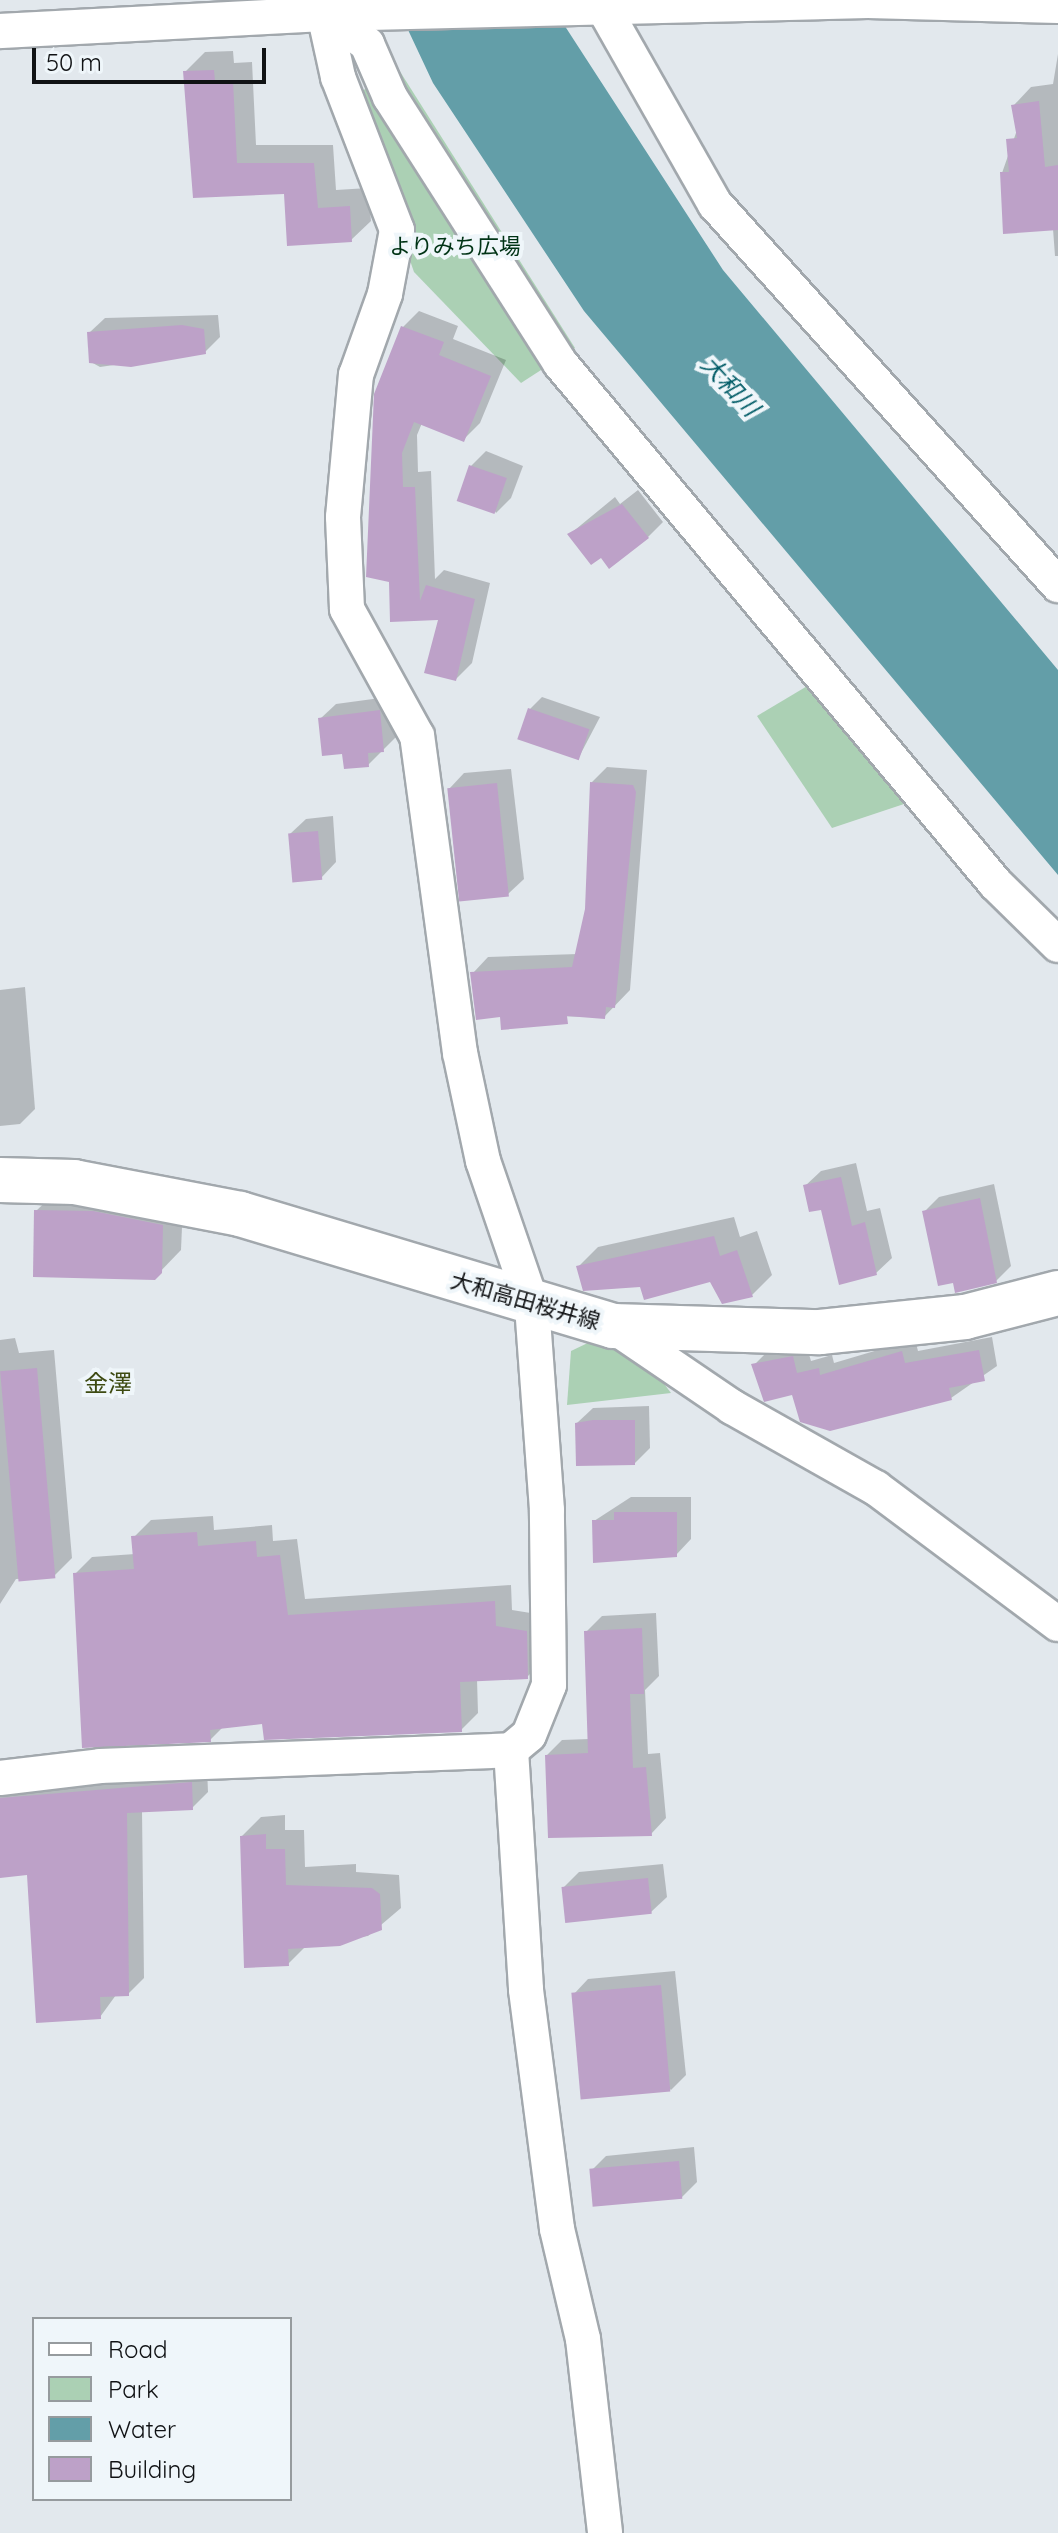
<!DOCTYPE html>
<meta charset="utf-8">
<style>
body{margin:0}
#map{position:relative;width:1058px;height:2533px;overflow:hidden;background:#e2e8ed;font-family:Quicksand,"Noto Sans JP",sans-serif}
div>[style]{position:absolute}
.green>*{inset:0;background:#abd0b4}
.water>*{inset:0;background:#639ea8}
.shadow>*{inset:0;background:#0003}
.building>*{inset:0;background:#bda1c8;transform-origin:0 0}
.roads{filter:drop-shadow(2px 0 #a2a8ad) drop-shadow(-2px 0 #a2a8ad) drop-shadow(0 2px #a2a8ad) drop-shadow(0 -2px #a2a8ad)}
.minor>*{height:34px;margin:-17px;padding:0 17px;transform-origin:17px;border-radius:17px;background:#fff}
.major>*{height:44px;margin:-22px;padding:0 22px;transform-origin:22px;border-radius:22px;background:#fff}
span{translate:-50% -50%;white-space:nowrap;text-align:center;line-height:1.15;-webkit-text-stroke:8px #eff6fa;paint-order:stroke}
.park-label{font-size:22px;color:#003315}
.street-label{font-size:22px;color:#101214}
.water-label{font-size:24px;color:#005b66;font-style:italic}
.neighbourhood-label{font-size:24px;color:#3d4a11}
.legend{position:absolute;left:32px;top:2317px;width:260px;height:184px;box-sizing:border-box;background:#eff6fa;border:2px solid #969b9e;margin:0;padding:10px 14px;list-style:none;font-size:24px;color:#101214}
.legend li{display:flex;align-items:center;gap:16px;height:40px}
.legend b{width:40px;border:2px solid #969b9e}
.scale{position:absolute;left:32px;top:48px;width:234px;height:36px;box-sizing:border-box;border:4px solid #101214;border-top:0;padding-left:10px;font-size:24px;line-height:28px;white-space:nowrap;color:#101214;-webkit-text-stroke:6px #eff6fa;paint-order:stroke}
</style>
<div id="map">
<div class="green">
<i style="clip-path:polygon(399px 70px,575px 348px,521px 383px,414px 272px,353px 96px)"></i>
<i style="clip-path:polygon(819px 679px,919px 799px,832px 828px,757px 716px)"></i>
<i style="clip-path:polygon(594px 1340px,650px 1365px,671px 1393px,567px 1405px,571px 1351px)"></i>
</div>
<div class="water">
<i style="clip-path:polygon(394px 0,548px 0,723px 270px,1058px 670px,1058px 875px,584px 311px,433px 83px)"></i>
</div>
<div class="shadow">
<i style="clip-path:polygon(233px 51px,234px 63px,252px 62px,256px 145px,333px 145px,336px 190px,368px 188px,371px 221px,351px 240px,286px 192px,194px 196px,185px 72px,205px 52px)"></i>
<i style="clip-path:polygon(1058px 54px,1058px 256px,1055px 256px,1053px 229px,1002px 173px,1017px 130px,1014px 105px,1031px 87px,1053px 84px)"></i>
<i style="clip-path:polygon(419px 311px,458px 326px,453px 339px,506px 360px,480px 423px,464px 439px,422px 423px,417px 435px,418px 472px,431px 471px,435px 579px,444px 570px,490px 583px,472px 663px,456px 679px,440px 618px,391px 581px,368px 576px,376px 395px,403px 327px)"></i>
<i style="clip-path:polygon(218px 315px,220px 337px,205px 352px,100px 367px,91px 362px,89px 333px,105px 318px)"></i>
<i style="clip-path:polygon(486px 451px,523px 466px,511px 498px,496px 513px,471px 466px)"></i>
<i style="clip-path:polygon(638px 490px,663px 522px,648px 537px,602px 555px,570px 534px,615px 497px,620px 504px)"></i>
<i style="clip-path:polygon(395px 696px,399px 734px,368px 765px,344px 752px,320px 719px,336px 704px)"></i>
<i style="clip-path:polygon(542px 697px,600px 717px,579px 757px,530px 709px)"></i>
<i style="clip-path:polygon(607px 767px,647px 770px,630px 990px,604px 1017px,501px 1015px,473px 973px,488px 957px,578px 954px,587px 909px,592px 782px)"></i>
<i style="clip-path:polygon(511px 769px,524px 879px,508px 894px,449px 789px,464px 773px)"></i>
<i style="clip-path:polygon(333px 816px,336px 862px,321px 878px,290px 834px,306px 819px)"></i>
<i style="clip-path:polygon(25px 987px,35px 1109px,20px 1124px,0 1126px,0 990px)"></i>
<i style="clip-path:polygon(856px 1163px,867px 1211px,880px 1208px,892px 1258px,876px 1273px,805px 1186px,821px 1171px)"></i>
<i style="clip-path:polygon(994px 1184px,1011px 1266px,996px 1281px,924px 1212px,939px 1197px)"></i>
<i style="clip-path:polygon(57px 1191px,183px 1204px,181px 1250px,154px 1278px,36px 1211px)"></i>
<i style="clip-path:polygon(734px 1217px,740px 1237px,757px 1231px,772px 1275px,752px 1295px,723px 1302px,711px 1280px,642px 1285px,578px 1267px,598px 1247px)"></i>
<i style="clip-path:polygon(992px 1337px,997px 1366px,951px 1398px,793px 1392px,754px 1365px,767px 1352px,806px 1344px,811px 1361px,832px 1355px,834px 1363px,915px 1339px,918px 1351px)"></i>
<i style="clip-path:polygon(15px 1338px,19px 1353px,54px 1350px,72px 1558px,53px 1577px,16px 1579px,0 1604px,0 1340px)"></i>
<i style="clip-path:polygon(649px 1406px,650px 1448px,635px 1463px,577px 1423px,593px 1408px)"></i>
<i style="clip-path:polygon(631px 1497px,691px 1497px,691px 1539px,676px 1555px,594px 1521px)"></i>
<i style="clip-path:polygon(213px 1516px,214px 1530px,272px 1525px,273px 1541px,297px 1539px,305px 1599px,511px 1585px,512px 1610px,543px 1615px,544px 1660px,527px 1677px,477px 1679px,478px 1713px,461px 1730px,264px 1722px,224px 1726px,210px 1740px,75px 1574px,92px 1557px,135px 1554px,134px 1537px,151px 1520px)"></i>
<i style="clip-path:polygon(656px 1613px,659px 1676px,645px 1690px,648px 1754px,660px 1753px,666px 1818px,651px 1834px,547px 1755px,562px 1740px,589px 1739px,586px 1632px,602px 1616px)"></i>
<i style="clip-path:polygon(207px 1767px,208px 1792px,192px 1808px,142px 1810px,144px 1978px,128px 1994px,116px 1995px,100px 2017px,29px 1873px,0 1876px,0 1786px)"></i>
<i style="clip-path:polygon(285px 1815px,285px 1830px,304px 1830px,305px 1867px,356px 1864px,356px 1872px,399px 1875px,401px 1908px,368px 1936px,308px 1944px,288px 1964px,242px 1836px,261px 1817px)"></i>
<i style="clip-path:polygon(663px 1864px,667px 1897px,651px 1912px,563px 1888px,579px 1872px)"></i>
<i style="clip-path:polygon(675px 1971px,686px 2075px,671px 2090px,573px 1995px,588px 1979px)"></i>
<i style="clip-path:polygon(694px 2147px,697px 2182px,682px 2197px,591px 2171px,606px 2156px)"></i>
</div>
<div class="building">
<i style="clip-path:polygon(214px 70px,215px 81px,233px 81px,237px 163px,314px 163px,318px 208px,350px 206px,352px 242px,287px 246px,284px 194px,193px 198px,183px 71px)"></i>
<i style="clip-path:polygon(1039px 101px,1045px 167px,1058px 165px,1058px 230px,1003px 234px,1000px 172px,1009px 172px,1006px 139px,1017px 138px,1011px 105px)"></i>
<i style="clip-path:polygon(182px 325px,204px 329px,206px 354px,131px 367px,89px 363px,87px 332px)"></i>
<i style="clip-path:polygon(401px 326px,444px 342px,439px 355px,491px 376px,464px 442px,414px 422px,402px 453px,403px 487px,415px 487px,420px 601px,426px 585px,475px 599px,456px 681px,424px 673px,438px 620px,390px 622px,389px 582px,366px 577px,374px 394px)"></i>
<i style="left:469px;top:465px;width:40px;height:38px;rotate:19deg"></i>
<i style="clip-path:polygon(622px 504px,649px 538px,609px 569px,601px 558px,591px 565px,567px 534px)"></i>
<i style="left:528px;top:708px;width:65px;height:33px;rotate:19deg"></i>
<i style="clip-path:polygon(380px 710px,384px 752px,368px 753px,369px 767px,344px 769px,342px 754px,322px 756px,318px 718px)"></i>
<i style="clip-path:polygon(590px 782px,633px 785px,636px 792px,615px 1008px,606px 1007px,605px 1019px,567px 1016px,568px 1024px,501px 1030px,500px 1017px,476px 1020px,470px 972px,572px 967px,585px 909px)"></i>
<i style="left:497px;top:783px;width:114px;height:50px;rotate:84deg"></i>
<i style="left:318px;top:831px;width:49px;height:30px;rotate:85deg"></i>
<i style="clip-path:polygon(841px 1177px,852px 1226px,865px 1222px,877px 1275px,839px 1285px,821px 1210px,809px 1212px,803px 1185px)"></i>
<i style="clip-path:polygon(980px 1198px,997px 1283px,955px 1293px,953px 1283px,938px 1286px,922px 1211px)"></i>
<i style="clip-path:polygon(34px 1210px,93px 1211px,163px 1225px,162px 1273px,155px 1280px,33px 1277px)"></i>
<i style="clip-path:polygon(714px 1236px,720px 1256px,737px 1250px,753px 1297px,722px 1304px,710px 1282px,644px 1300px,640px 1287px,583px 1291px,576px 1266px)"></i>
<i style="clip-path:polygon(979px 1350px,985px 1381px,949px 1388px,952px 1400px,830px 1431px,800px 1422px,792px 1395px,764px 1402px,751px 1364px,793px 1356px,797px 1373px,819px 1368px,820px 1375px,902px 1351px,905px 1363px)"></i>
<i style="left:37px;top:1368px;width:211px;height:37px;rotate:85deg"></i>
<i style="clip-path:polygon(593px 1420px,635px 1420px,635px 1465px,576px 1466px,575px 1423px)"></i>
<i style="clip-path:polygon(614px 1512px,677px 1512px,677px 1557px,593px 1563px,592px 1520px,614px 1520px)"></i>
<i style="clip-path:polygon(197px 1532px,198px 1546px,256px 1541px,257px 1557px,280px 1555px,288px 1615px,495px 1601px,496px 1626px,527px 1631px,528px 1679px,460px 1682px,462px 1732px,264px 1740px,262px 1724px,210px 1730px,211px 1742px,82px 1748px,73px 1573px,134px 1569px,131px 1536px)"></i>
<i style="clip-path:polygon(642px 1628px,644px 1694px,630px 1694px,633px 1768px,646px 1767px,652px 1836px,548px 1838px,545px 1755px,588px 1753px,584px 1631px)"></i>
<i style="clip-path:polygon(192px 1782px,193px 1810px,127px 1813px,129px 1996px,100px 1997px,101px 2019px,36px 2023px,27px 1875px,0 1878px,0 1798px)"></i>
<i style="clip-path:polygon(266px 1834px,266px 1849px,285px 1849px,286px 1885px,372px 1888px,380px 1894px,382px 1930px,340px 1946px,288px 1949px,289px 1966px,244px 1968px,240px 1836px)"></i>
<i style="left:648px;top:1878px;width:36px;height:87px;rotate:84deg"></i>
<i style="left:661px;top:1985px;width:107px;height:90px;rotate:85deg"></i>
<i style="left:679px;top:2161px;width:38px;height:90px;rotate:85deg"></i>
</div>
<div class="roads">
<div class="minor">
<i style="left:599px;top:0;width:235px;rotate:60.4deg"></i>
<i style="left:715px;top:204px;width:513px;rotate:48deg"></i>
<i style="left:326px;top:14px;width:51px;rotate:36.2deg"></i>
<i style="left:367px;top:44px;width:58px;rotate:66.5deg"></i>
<i style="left:390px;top:97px;width:316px;rotate:57.4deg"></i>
<i style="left:560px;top:363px;width:679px;rotate:50.08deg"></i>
<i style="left:996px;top:884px;width:87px;rotate:44.5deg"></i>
<i style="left:0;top:31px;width:326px;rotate:-3deg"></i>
<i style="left:326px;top:14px;width:542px;rotate:-1.37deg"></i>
<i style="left:868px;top:1px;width:190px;rotate:1.5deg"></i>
<i style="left:613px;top:1326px;width:144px;rotate:34.2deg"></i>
<i style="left:732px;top:1407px;width:165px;rotate:29.4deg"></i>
<i style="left:876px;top:1488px;width:227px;rotate:36.8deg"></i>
<i style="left:511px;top:1750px;width:240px;rotate:86.4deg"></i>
<i style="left:526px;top:1990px;width:241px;rotate:82.6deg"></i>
<i style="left:557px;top:2229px;width:113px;rotate:76.7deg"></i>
<i style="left:583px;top:2339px;width:195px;rotate:83.5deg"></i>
<i style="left:0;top:1778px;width:101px;rotate:-6.8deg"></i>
<i style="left:100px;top:1766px;width:411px;rotate:-2.2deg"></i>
<i style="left:511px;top:1750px;width:23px;rotate:-40deg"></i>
<i style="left:529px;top:1735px;width:54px;rotate:-68.2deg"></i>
<i style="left:549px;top:1685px;width:175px;rotate:-90.7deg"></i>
<i style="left:547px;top:1510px;width:207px;rotate:-94.2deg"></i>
<i style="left:532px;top:1304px;width:151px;rotate:-108.9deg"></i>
<i style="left:483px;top:1161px;width:110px;rotate:-102deg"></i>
<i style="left:460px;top:1053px;width:320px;rotate:-97.7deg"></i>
<i style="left:417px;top:736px;width:145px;rotate:-118.9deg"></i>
<i style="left:347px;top:609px;width:92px;rotate:-92.5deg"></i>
<i style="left:343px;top:517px;width:143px;rotate:-84.8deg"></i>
<i style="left:356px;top:375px;width:86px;rotate:-70.3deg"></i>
<i style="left:385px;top:294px;width:65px;rotate:-79.4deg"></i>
<i style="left:397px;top:230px;width:164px;rotate:-111.1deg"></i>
<i style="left:338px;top:77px;width:79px;rotate:-102.4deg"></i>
</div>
<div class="major">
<i style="left:0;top:1180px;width:74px;rotate:1.5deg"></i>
<i style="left:74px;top:1182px;width:169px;rotate:10.9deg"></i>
<i style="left:240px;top:1214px;width:389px;rotate:16.7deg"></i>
<i style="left:613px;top:1326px;width:207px;rotate:1.7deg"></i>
<i style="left:820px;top:1332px;width:146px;rotate:-5.9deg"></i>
<i style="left:965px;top:1317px;width:96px;rotate:-14.5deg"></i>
</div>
</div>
<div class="park-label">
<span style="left:455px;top:247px">よりみち広場</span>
</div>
<div class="street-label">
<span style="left:525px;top:1301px;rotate:16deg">大和高田桜井線</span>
</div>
<div class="water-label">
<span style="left:730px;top:386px;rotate:47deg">大和川</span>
</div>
<div class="neighbourhood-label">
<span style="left:108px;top:1384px">金澤</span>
</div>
<ul class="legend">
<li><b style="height:10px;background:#fff"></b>Road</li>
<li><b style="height:22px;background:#abd0b4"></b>Park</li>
<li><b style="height:22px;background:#639ea8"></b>Water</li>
<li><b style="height:22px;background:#bda1c8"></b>Building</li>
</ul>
<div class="scale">50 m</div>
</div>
